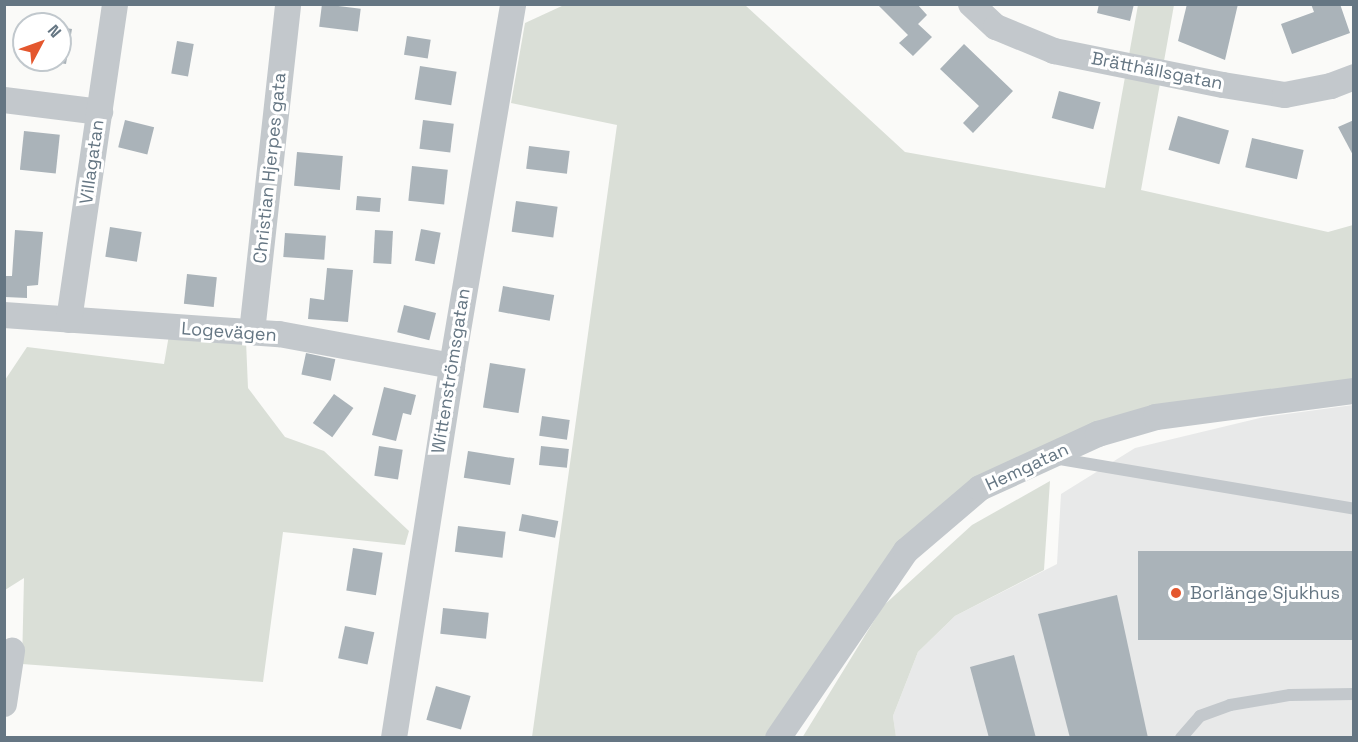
<!DOCTYPE html>
<meta charset="utf-8">
<style>
body{margin:0}
#map{position:relative;width:1358px;height:742px;overflow:hidden;background:#fafaf8;font-family:"Space Grotesk",sans-serif}
div>[style]{position:absolute}
.built>*{inset:0;background:#e8e9e9}
.green>*{inset:0;background:#dadfd7}
.building>*{inset:0;background:#aab3b9;transform-origin:0 0}
.service>*{height:12px;margin:-6px;padding:0 6px;transform-origin:6px;border-radius:6px;background:#c3c8cc}
.minor>*{height:26px;margin:-13px;padding:0 13px;transform-origin:13px;border-radius:13px;background:#c3c8cc}
.dots>*{width:16px;height:16px;translate:-50% -50%;box-sizing:border-box;border:3px solid #fff;border-radius:50%}
span{translate:-50% -50%;white-space:nowrap;text-align:center;line-height:1.15;-webkit-text-stroke:6px #fff;paint-order:stroke}
.street-label{font-size:18px;color:#657683}
.poi-label{font-size:18px;color:#657683}
.left{translate:0 -50%;text-align:left}
.frame{position:absolute;inset:0;border:6px solid #657683;pointer-events:none}
.north{position:absolute;left:12px;top:12px;width:60px;height:60px;box-sizing:border-box;background:#fff;border:2px solid #c1c8cd;border-radius:50%;rotate:49deg;font-size:16px;font-weight:700;line-height:24px;text-align:center;color:#657683}
.north::after{content:'';display:block;margin:auto;width:21px;height:27px;background:#e4572e;clip-path:polygon(50% 0,100% 100%,50% 72%,0 100%)}
</style>
<div id="map">
<div class="built">
<i style="clip-path:polygon(1353px 405px,1353px 737px,896px 738px,893px 716px,918px 652px,955px 616px,1057px 564px,1061px 494px,1135px 448px,1264px 417px)"></i>
</div>
<div class="green">
<i style="clip-path:polygon(564px 5px,745px 5px,905px 152px,1105px 188px,1138px 5px,1174px 5px,1141px 190px,1328px 232px,1353px 225px,1353px 383px,1153px 408px,975px 483px,767px 737px,532px 737px,617px 125px,511px 103px,525px 23px)"></i>
<i style="clip-path:polygon(169px 335px,246px 341px,248px 388px,285px 437px,324px 451px,409px 531px,405px 545px,283px 532px,263px 682px,22px 664px,24px 578px,5px 590px,5px 380px,27px 347px,164px 364px)"></i>
<i style="clip-path:polygon(1050px 481px,1044px 570px,955px 616px,918px 652px,893px 716px,896px 737px,802px 738px,883px 606px,972px 525px)"></i>
</div>
<div class="building">
<i style="left:322px;top:4px;width:39px;height:23px;rotate:7deg"></i>
<i style="clip-path:polygon(877px 4px,917px 4px,927px 15px,918px 24px,932px 37px,913px 56px,899px 43px,908px 35px)"></i>
<i style="clip-path:polygon(1099px 4px,1134px 4px,1130px 21px,1097px 13px)"></i>
<i style="clip-path:polygon(1187px 4px,1238px 4px,1225px 60px,1178px 41px)"></i>
<i style="clip-path:polygon(1311px 4px,1340px 4px,1350px 33px,1292px 54px,1281px 24px,1314px 12px)"></i>
<i style="clip-path:polygon(60px 27px,72px 29px,66px 64px,48px 61px,60px 60px)"></i>
<i style="left:407px;top:36px;width:24px;height:19px;rotate:9deg"></i>
<i style="left:177px;top:41px;width:17px;height:33px;rotate:10deg"></i>
<i style="clip-path:polygon(964px 44px,1013px 91px,973px 133px,963px 123px,979px 106px,940px 69px)"></i>
<i style="left:420px;top:66px;width:37px;height:34px;rotate:9deg"></i>
<i style="left:1059px;top:91px;width:43px;height:28px;rotate:15deg"></i>
<i style="left:1178px;top:116px;width:53px;height:35px;rotate:16deg"></i>
<i style="left:125px;top:120px;width:30px;height:28px;rotate:14deg"></i>
<i style="left:423px;top:120px;width:31px;height:29px;rotate:7deg"></i>
<i style="clip-path:polygon(1354px 120px,1354px 157px,1338px 127px)"></i>
<i style="left:24px;top:131px;width:36px;height:39px;rotate:6deg"></i>
<i style="left:1252px;top:138px;width:53px;height:30px;rotate:13deg"></i>
<i style="left:529px;top:146px;width:41px;height:23px;rotate:7deg"></i>
<i style="left:297px;top:152px;width:46px;height:34px;rotate:5deg"></i>
<i style="left:412px;top:166px;width:36px;height:35px;rotate:6deg"></i>
<i style="left:357px;top:196px;width:24px;height:14px;rotate:5deg"></i>
<i style="left:516px;top:201px;width:42px;height:31px;rotate:8deg"></i>
<i style="left:110px;top:227px;width:32px;height:30px;rotate:9deg"></i>
<i style="left:421px;top:229px;width:20px;height:32px;rotate:11deg"></i>
<i style="clip-path:polygon(15px 230px,43px 232px,38px 285px,27px 286px,27px 298px,5px 297px,5px 276px,12px 276px)"></i>
<i style="left:375px;top:230px;width:18px;height:33px;rotate:3deg"></i>
<i style="left:285px;top:233px;width:41px;height:24px;rotate:4deg"></i>
<i style="clip-path:polygon(327px 268px,353px 270px,348px 322px,308px 319px,310px 298px,324px 300px)"></i>
<i style="left:187px;top:274px;width:30px;height:30px;rotate:6deg"></i>
<i style="left:503px;top:286px;width:52px;height:26px;rotate:10deg"></i>
<i style="left:404px;top:305px;width:33px;height:28px;rotate:14deg"></i>
<i style="left:306px;top:353px;width:30px;height:22px;rotate:12deg"></i>
<i style="left:490px;top:363px;width:36px;height:45px;rotate:9deg"></i>
<i style="clip-path:polygon(384px 387px,416px 395px,411px 415px,403px 413px,396px 441px,372px 435px)"></i>
<i style="left:334px;top:394px;width:24px;height:36px;rotate:36deg"></i>
<i style="left:542px;top:416px;width:28px;height:20px;rotate:8deg"></i>
<i style="left:379px;top:446px;width:24px;height:30px;rotate:9deg"></i>
<i style="left:541px;top:446px;width:28px;height:19px;rotate:6deg"></i>
<i style="left:468px;top:451px;width:47px;height:27px;rotate:9deg"></i>
<i style="left:522px;top:514px;width:37px;height:17px;rotate:11deg"></i>
<i style="left:458px;top:526px;width:48px;height:26px;rotate:7deg"></i>
<i style="left:353px;top:548px;width:30px;height:43px;rotate:9deg"></i>
<i style="left:1354px;top:551px;width:89px;height:216px;rotate:90deg"></i>
<i style="clip-path:polygon(1117px 595px,1148px 738px,1070px 738px,1038px 614px)"></i>
<i style="left:443px;top:608px;width:46px;height:26px;rotate:6deg"></i>
<i style="left:345px;top:626px;width:30px;height:33px;rotate:12deg"></i>
<i style="clip-path:polygon(1014px 655px,1036px 738px,989px 738px,970px 667px)"></i>
<i style="left:436px;top:686px;width:36px;height:35px;rotate:16deg"></i>
</div>
<div class="service">
<i style="left:1054px;top:458px;width:304px;rotate:9.6deg"></i>
<i style="left:1181px;top:738px;width:29px;rotate:-49deg"></i>
<i style="left:1200px;top:716px;width:32px;rotate:-20deg"></i>
<i style="left:1230px;top:705px;width:61px;rotate:-9.5deg"></i>
<i style="left:1290px;top:695px;width:64px;rotate:-0.9deg"></i>
</div>
<div class="minor">
<i style="left:971px;top:4px;width:34px;rotate:43deg"></i>
<i style="left:996px;top:27px;width:63px;rotate:22.5deg"></i>
<i style="left:1054px;top:51px;width:172px;rotate:11.4deg"></i>
<i style="left:1223px;top:85px;width:63px;rotate:9.2deg"></i>
<i style="left:1285px;top:95px;width:47px;rotate:-11.1deg"></i>
<i style="left:1331px;top:86px;width:25px;rotate:-21deg"></i>
<i style="left:4px;top:100px;width:97px;rotate:7.1deg"></i>
<i style="left:4px;top:315px;width:276px;rotate:4deg"></i>
<i style="left:279px;top:334px;width:176px;rotate:10.5deg"></i>
<i style="left:69px;top:320px;width:319px;rotate:-81.7deg"></i>
<i style="left:252px;top:332px;width:330px;rotate:-83.7deg"></i>
<i style="left:4px;top:704px;width:54px;rotate:-81.4deg"></i>
<i style="left:394px;top:738px;width:376px;rotate:-81.1deg"></i>
<i style="left:452px;top:366px;width:367px;rotate:-80.4deg"></i>
<i style="left:778px;top:738px;width:227px;rotate:-55.6deg"></i>
<i style="left:906px;top:551px;width:97px;rotate:-40.4deg"></i>
<i style="left:980px;top:488px;width:130px;rotate:-24.6deg"></i>
<i style="left:1098px;top:434px;width:60px;rotate:-16.3deg"></i>
<i style="left:1156px;top:417px;width:200px;rotate:-7.5deg"></i>
</div>
<div class="dots">
<i style="left:1176px;top:593px;background:#e4572e"></i>
</div>
<div class="street-label">
<span style="left:1157px;top:71px;rotate:11deg">Brätthällsgatan</span>
<span style="left:92px;top:162px;rotate:-82deg">Villagatan</span>
<span style="left:270px;top:168px;rotate:-84deg">Christian Hjerpes gata</span>
<span style="left:229px;top:332px;rotate:4deg">Logevägen</span>
<span style="left:451px;top:371px;rotate:-81deg">Wittenströmsgatan</span>
<span style="left:1027px;top:467px;rotate:-25deg">Hemgatan</span>
</div>
<div class="poi-label">
<span class="left" style="left:1190px;top:593px">Borlänge Sjukhus</span>
</div>
<div class="frame"></div>
<div class="north">N</div>
</div>
